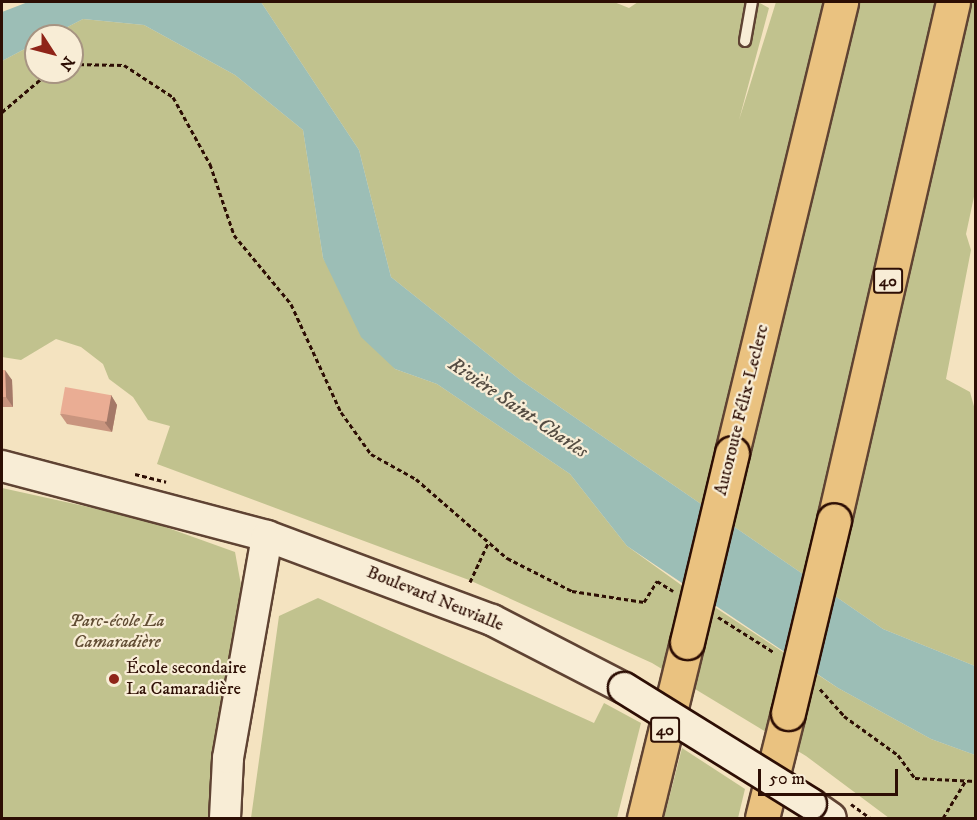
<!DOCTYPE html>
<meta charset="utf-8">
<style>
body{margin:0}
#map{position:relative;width:977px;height:820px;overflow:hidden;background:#f4e3c0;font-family:"IM FELL DW Pica",serif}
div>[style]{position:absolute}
.green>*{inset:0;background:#c1c28e}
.water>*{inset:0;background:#9cbeb6}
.path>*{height:3px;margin-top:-1.5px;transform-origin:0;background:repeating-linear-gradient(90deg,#2d0e04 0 4.5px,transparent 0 7.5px)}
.roads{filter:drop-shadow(2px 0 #5f4333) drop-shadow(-2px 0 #5f4333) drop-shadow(0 2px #5f4333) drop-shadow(0 -2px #5f4333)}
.lane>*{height:10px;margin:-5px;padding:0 5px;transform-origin:5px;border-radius:5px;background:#f8edd6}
.secondary>*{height:30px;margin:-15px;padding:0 15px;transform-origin:15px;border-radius:15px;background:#f8edd6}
.highway>*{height:33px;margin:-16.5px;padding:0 16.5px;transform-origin:16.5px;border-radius:16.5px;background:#eac280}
.bridges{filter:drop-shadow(2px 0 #2d0e04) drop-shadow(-2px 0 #2d0e04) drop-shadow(0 2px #2d0e04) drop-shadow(0 -2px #2d0e04)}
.secondary-bridge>*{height:30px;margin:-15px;padding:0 15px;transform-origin:15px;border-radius:15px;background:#f8edd6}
.highway-bridge>*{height:33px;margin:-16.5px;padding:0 16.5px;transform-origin:16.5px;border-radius:16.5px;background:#eac280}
.wall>*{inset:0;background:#c9957f}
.shaded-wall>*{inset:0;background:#a47968}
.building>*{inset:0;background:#eaad94;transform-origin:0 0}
.dots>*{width:16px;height:16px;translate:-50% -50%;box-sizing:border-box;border:3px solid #f8edd6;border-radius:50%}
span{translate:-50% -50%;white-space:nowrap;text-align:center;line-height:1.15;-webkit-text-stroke:4.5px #f8edd6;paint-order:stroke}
.shield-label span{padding:2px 4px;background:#f8edd6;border:2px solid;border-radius:4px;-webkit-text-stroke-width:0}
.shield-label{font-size:16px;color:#2d0e04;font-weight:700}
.street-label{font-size:18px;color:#2d0e04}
.park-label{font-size:18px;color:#614d34;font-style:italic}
.poi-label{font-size:18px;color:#2d0e04}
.left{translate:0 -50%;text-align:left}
.water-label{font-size:20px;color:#544c42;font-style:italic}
.frame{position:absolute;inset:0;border:3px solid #2d0e04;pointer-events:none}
.north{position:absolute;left:24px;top:24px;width:60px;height:60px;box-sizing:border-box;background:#f8edd6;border:2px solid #a79482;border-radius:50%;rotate:126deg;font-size:16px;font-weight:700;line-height:24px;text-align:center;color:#2d0e04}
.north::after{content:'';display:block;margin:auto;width:21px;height:27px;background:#8f2418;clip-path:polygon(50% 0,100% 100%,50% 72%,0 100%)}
.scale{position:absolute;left:758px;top:769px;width:140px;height:27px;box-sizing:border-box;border:3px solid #2d0e04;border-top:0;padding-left:8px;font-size:18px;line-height:21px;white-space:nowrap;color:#2d0e04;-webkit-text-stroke:4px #f8edd6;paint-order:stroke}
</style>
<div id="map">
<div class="green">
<i style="clip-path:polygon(261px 2px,614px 2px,629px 8px,638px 2px,758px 2px,769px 8px,739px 120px,776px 2px,975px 2px,975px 192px,966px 234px,971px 250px,946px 379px,970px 392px,975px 410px,975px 666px,883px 629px,519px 379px,391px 277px,359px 150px)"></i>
<i style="clip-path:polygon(83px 19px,144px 25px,235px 75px,303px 130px,323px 258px,395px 369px,437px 384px,570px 474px,627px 546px,684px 587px,838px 688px,931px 739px,975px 755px,975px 818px,889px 818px,806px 756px,652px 663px,469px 580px,157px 464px,170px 426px,148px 420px,133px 397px,109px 379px,103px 364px,81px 347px,56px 339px,21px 360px,2px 357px,2px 61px,36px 43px,36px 72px,72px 72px,72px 36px,50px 36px)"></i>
<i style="clip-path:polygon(2px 488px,143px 519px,235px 552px,241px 585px,209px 818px,2px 818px)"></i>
<i style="clip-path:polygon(318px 598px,594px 723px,604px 703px,641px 723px,617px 818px,251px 818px,279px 616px)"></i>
<i style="clip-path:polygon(682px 748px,745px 789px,738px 818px,664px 818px)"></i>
</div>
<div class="water">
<i style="clip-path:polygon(28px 2px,261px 2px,359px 150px,391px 277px,519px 379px,883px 629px,975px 666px,975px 755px,931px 739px,838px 688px,627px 546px,570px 474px,437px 384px,395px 369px,361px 337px,323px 258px,303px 130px,235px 75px,144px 25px,83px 19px,50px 36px,36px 36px,36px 43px,2px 61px,2px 12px)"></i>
</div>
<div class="path">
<i style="left:72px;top:64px;width:52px;rotate:1.1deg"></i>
<i style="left:124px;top:65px;width:59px;rotate:33.1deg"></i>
<i style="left:173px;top:97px;width:77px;rotate:61.1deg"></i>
<i style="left:210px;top:164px;width:75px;rotate:71.3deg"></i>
<i style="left:234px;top:235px;width:89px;rotate:50.4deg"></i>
<i style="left:291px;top:304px;width:119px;rotate:65.2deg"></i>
<i style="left:341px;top:412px;width:52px;rotate:54.5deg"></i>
<i style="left:371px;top:454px;width:51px;rotate:29.1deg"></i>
<i style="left:416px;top:479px;width:121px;rotate:41deg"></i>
<i style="left:507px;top:558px;width:73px;rotate:26.9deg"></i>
<i style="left:572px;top:591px;width:73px;rotate:8.7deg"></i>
<i style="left:644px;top:602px;width:25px;rotate:-58deg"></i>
<i style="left:657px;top:581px;width:19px;rotate:32deg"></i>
<i style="left:2px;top:112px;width:62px;rotate:-40.4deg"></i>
<i style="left:135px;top:474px;width:32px;rotate:14deg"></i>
<i style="left:470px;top:582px;width:45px;rotate:-65.1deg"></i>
<i style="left:718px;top:617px;width:67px;rotate:32.3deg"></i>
<i style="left:820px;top:689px;width:36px;rotate:48deg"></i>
<i style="left:844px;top:716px;width:67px;rotate:35.8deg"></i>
<i style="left:898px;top:755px;width:29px;rotate:54deg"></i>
<i style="left:915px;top:778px;width:61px;rotate:2.8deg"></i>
<i style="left:851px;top:804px;width:24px;rotate:36deg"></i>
<i style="left:934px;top:818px;width:7px"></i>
<i style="left:943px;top:818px;width:44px;rotate:-58.8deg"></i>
</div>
<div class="roads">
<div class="lane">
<i style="left:745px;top:41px;width:40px;rotate:-80deg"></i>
</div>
<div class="secondary">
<i style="left:2px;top:466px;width:274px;rotate:14.8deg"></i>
<i style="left:267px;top:536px;width:240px;rotate:20.5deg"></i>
<i style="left:492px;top:620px;width:148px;rotate:27.3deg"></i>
<i style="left:811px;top:804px;width:24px;rotate:35deg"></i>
<i style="left:225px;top:818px;width:60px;rotate:-87.1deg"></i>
<i style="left:228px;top:758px;width:225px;rotate:-80deg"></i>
</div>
<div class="highway">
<i style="left:732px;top:453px;width:464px;rotate:-76.4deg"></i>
<i style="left:834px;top:520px;width:531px;rotate:-77.06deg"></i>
<i style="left:644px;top:818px;width:181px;rotate:-76.3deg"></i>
<i style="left:762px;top:818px;width:108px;rotate:-76.1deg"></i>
</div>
</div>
<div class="bridges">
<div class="secondary-bridge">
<i style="left:624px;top:688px;width:220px;rotate:31.8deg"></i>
</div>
<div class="highway-bridge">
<i style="left:687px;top:642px;width:194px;rotate:-76.6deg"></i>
<i style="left:788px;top:713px;width:198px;rotate:-76.6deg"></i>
</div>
</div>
<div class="wall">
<i style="clip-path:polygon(2px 370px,12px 380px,13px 407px,2px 407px)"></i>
<i style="clip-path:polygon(111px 395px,117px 405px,112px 432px,67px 424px,60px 414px)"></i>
</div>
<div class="shaded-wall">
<i style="clip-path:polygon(5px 370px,12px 380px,13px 407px,6px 397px)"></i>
<i style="clip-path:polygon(111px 395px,117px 405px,112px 432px,105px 423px)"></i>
</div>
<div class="building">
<i style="clip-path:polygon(2px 370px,5px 370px,6px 397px,2px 397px)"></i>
<i style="left:65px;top:387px;width:47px;height:27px;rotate:10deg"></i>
</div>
<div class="dots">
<i style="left:114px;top:679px;background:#8f2418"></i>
</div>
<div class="shield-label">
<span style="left:888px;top:281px">40</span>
<span style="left:665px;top:730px">40</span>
</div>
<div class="street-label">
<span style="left:742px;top:410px;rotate:-76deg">Autoroute Félix-Leclerc</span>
<span style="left:435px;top:599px;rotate:22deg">Boulevard Neuvialle</span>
</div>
<div class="park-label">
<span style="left:117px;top:632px">Parc-école La<br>Camaradière</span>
</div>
<div class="poi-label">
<span class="left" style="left:126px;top:679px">École secondaire<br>La Camaradière</span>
</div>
<div class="water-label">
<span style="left:518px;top:408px;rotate:34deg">Rivière Saint-Charles</span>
</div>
<div class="frame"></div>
<div class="north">N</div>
<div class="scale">50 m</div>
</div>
